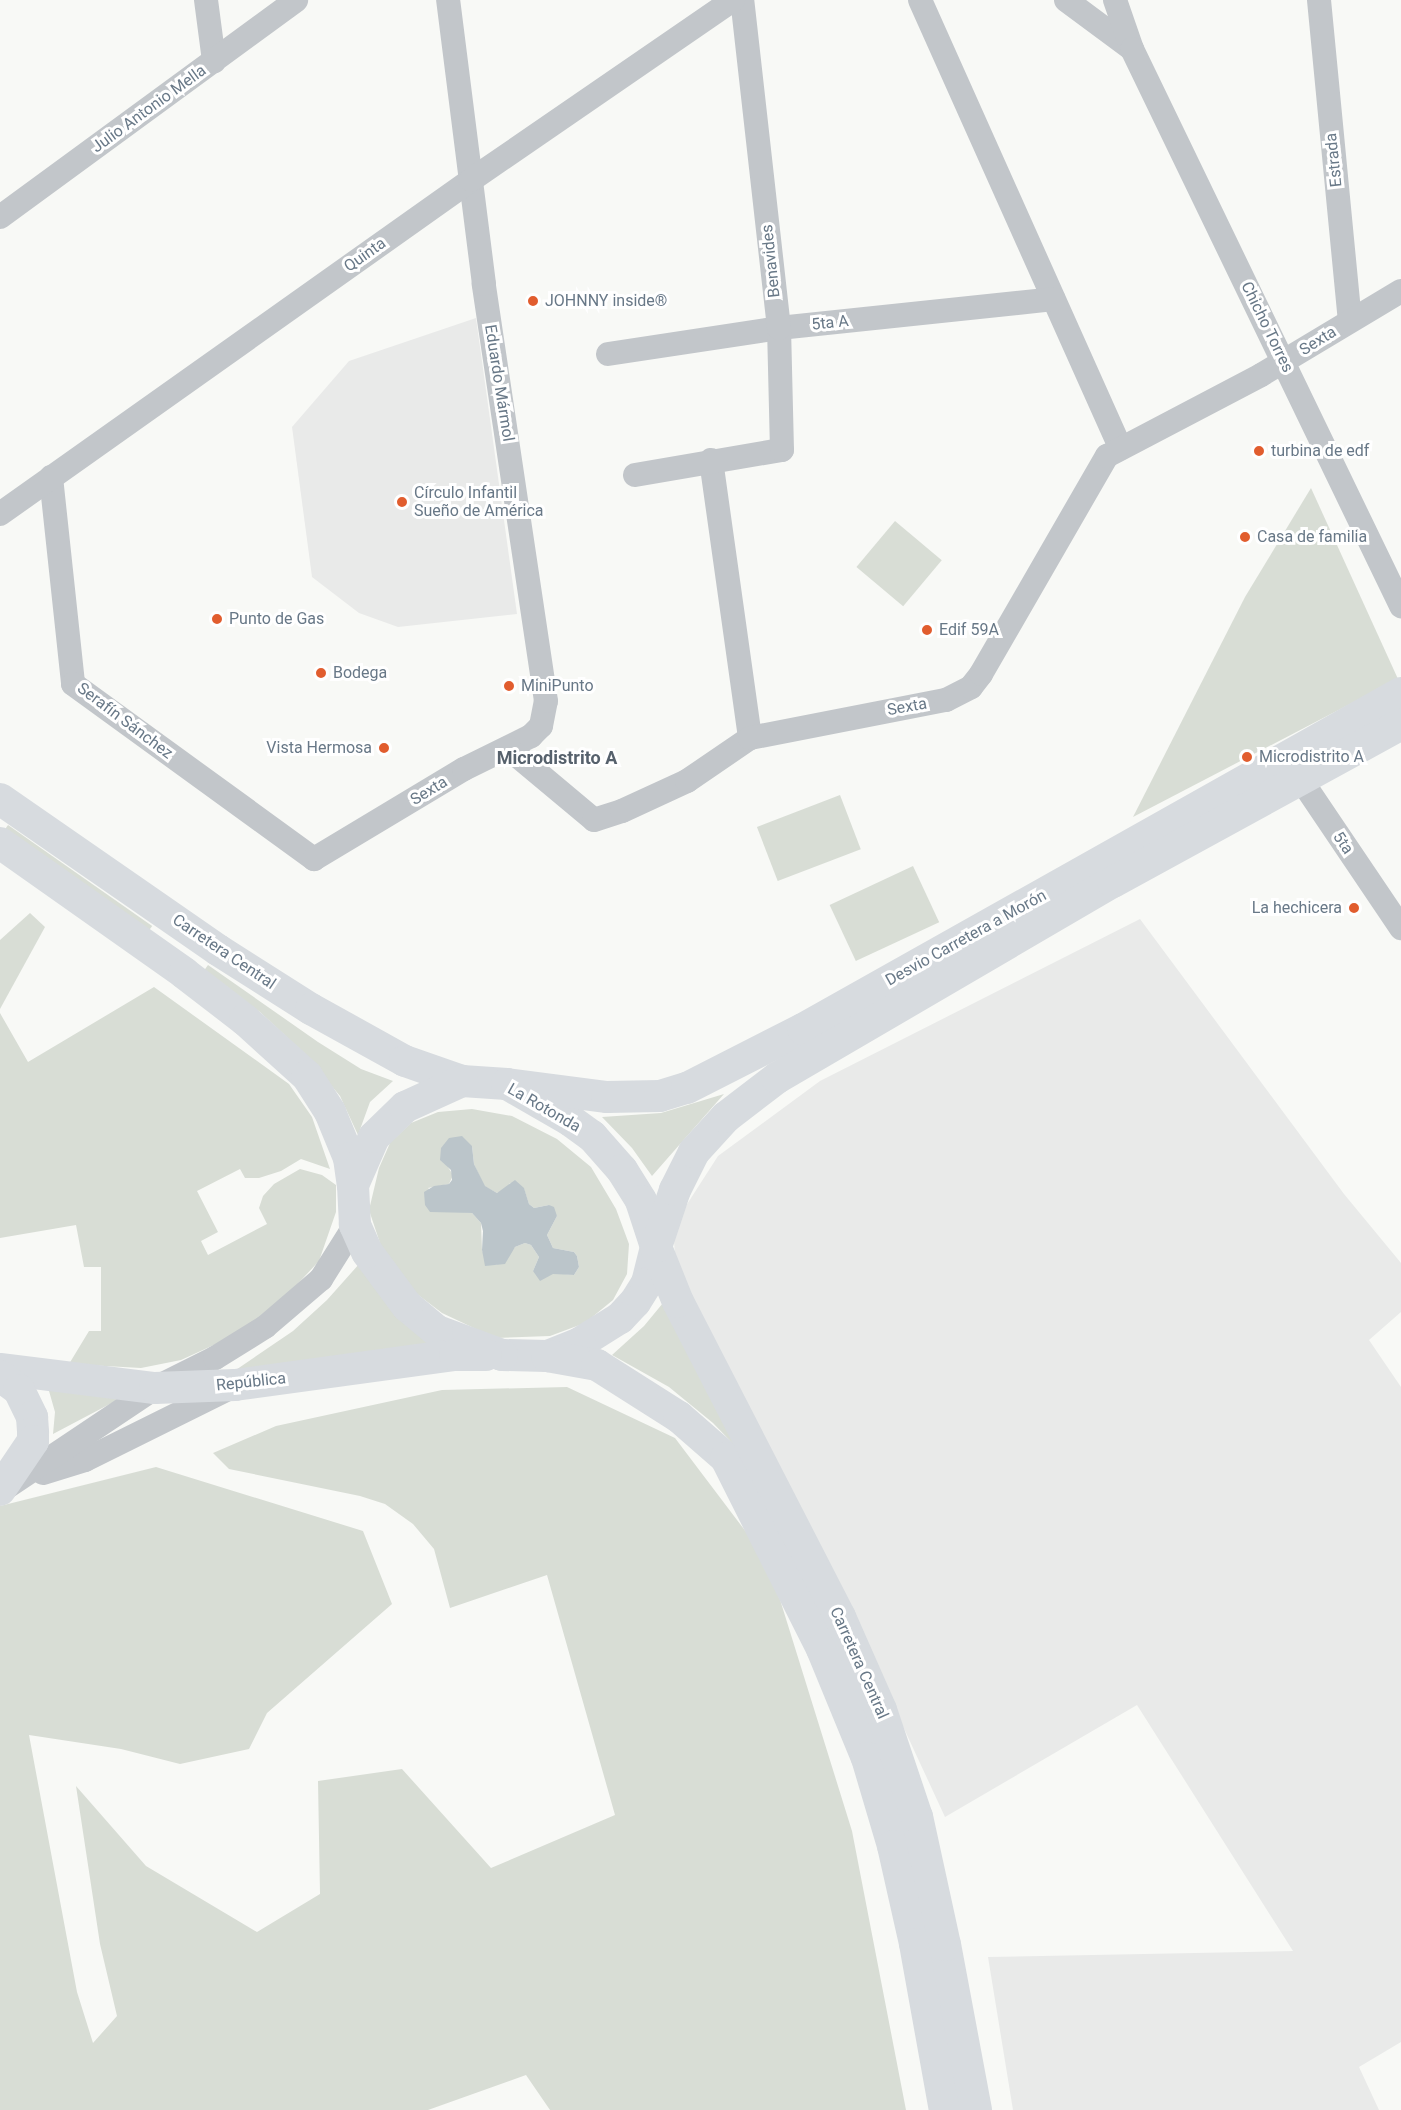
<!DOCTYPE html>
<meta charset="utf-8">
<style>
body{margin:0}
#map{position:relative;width:1401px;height:2110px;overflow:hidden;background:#f8f9f6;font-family:Roboto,sans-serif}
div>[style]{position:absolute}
.built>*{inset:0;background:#e9eae9}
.green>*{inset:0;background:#d8ddd5;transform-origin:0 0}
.water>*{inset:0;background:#bbc5ca}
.minor>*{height:24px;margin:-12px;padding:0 12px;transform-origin:12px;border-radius:12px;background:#c2c6ca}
.major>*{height:32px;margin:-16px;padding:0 16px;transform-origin:16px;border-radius:16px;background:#d7dbdf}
.dots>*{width:16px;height:16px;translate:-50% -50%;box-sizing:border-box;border:3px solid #fff;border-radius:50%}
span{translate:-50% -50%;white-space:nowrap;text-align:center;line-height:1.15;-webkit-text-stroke:6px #fff;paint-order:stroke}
.street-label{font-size:16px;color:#687887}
.poi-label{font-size:16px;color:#687887}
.left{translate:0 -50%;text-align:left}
.right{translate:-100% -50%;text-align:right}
.neighbourhood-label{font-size:18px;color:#56616c;font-weight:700}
</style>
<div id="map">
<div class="built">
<i style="clip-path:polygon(476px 318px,517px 614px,398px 627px,359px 613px,312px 577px,292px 427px,349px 361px)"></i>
<i style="clip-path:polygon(1140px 919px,1344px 1194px,1401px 1263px,1401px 1312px,1369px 1340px,1401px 1387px,1401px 2042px,1359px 2067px,1379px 2110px,1013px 2110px,988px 1957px,1293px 1951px,1137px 1705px,945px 1817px,838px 1586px,676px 1271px,673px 1226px,718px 1156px,820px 1081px)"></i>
</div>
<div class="green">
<i style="clip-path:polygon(1311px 488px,1398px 679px,1133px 817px,1245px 597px)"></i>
<i style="left:895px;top:521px;width:61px;height:60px;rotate:40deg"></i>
<i style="left:840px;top:795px;width:58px;height:89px;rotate:69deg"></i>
<i style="left:8px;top:825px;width:176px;height:6px;rotate:35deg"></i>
<i style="left:913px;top:866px;width:62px;height:92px;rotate:65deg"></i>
<i style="clip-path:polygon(30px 913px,45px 927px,0 1009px,0 940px)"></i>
<i style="clip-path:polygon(208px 965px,318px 1042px,361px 1069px,393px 1081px,370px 1102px,358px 1135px,340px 1096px,306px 1055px,260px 1012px,203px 972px)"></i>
<i style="clip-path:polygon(154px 987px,289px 1084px,312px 1117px,330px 1169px,301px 1159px,281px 1171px,259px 1178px,245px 1178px,240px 1169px,197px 1191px,218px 1232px,201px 1241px,208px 1255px,267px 1224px,259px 1208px,263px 1196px,274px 1184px,300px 1169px,322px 1175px,336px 1185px,336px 1212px,319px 1261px,277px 1306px,240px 1333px,181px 1360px,141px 1368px,69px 1364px,89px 1331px,101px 1331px,101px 1267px,84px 1267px,76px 1225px,0 1238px,0 1013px,28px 1062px)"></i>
<i style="clip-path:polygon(724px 1094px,652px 1176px,632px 1148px,602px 1117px,661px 1113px)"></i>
<i style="clip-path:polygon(evenodd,472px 1109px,512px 1116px,557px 1139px,591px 1167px,616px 1209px,629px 1244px,627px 1274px,613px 1300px,585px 1323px,550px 1336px,495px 1338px,442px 1313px,404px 1284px,384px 1255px,369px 1210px,379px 1168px,390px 1143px,411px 1123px,438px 1112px,472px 1109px,472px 1146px,474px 1164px,484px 1186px,497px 1193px,507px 1188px,510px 1183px,524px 1189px,529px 1204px,534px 1208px,549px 1205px,557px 1216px,547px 1235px,553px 1248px,574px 1252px,577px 1256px,579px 1267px,574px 1275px,533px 1271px,539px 1257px,531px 1245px,525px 1243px,515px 1247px,496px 1265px,488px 1265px,482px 1250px,481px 1223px,472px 1213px,454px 1211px,428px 1188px,449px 1184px,453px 1175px,448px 1167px,472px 1146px)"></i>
<i style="clip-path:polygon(360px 1263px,436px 1342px,227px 1376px,293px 1331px,327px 1300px)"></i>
<i style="clip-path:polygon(663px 1303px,741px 1452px,713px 1423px,669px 1387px,612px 1355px,644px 1326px)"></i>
<i style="clip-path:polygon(47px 1384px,125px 1396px,53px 1434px,55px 1412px)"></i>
<i style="clip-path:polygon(567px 1387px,675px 1438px,768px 1561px,852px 1831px,906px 2110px,550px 2110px,526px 2075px,428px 2110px,0 2110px,0 1506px,156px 1467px,363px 1531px,392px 1604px,267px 1713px,249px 1749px,180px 1764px,121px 1749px,29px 1735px,77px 1992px,93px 2043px,117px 2016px,100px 1944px,76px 1786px,146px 1866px,257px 1932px,320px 1894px,318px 1781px,402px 1769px,491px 1868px,615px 1815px,547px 1575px,450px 1608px,434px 1549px,413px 1524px,385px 1504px,360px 1496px,229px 1469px,213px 1453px,276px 1426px,442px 1390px)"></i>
</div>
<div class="water">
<i style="clip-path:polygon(462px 1136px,472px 1146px,474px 1164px,485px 1186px,497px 1193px,515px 1180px,524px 1188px,529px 1204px,534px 1208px,549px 1205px,554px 1207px,557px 1216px,547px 1235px,553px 1248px,574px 1252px,577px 1256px,579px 1267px,574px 1275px,553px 1274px,540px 1281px,533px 1271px,539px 1257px,531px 1245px,525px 1243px,515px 1247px,505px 1264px,485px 1266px,482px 1250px,483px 1231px,481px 1223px,472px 1213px,430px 1212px,425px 1205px,424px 1192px,434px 1186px,449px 1184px,452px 1180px,451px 1170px,440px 1160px,441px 1148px,449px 1138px)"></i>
</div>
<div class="minor">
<i style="left:206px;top:0;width:62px;rotate:82.5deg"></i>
<i style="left:920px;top:0;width:491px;rotate:65.9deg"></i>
<i style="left:1066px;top:0;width:82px;rotate:36.6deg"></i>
<i style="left:1115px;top:0;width:52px;rotate:70.9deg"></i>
<i style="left:1132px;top:49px;width:619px;rotate:64.22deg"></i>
<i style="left:1319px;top:0;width:321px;rotate:84.5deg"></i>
<i style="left:0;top:217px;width:367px;rotate:-36.2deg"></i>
<i style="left:608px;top:354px;width:173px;rotate:-8.6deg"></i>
<i style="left:779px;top:328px;width:276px;rotate:-6deg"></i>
<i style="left:711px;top:460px;width:281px;rotate:82deg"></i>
<i style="left:635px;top:475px;width:149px;rotate:-9.7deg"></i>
<i style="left:782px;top:450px;width:122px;rotate:-91.4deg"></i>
<i style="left:779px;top:328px;width:330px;rotate:-96.4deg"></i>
<i style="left:51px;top:477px;width:208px;rotate:83.9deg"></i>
<i style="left:73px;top:684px;width:298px;rotate:36deg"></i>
<i style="left:314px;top:859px;width:175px;rotate:-31deg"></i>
<i style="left:464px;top:769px;width:75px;rotate:-26.2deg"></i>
<i style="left:531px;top:736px;width:14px;rotate:-45deg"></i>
<i style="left:541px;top:726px;width:25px;rotate:-79deg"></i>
<i style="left:546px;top:701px;width:422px;rotate:-98.5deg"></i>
<i style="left:484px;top:284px;width:286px;rotate:-97.2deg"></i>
<i style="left:0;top:514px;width:577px;rotate:-35.34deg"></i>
<i style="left:471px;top:180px;width:318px;rotate:-34.5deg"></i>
<i style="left:508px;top:748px;width:112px;rotate:39.9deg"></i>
<i style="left:594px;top:820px;width:29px;rotate:-18deg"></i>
<i style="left:622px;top:811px;width:72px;rotate:-24.8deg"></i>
<i style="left:687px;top:781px;width:76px;rotate:-34.3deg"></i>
<i style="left:750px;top:738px;width:200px;rotate:-11deg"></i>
<i style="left:946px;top:700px;width:28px;rotate:-27deg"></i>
<i style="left:971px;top:687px;width:16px;rotate:-52deg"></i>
<i style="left:981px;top:674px;width:252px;rotate:-60deg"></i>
<i style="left:1107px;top:456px;width:174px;rotate:-27.7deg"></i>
<i style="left:1261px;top:375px;width:163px;rotate:-31deg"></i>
<i style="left:1291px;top:765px;width:197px;rotate:56deg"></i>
<i style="left:43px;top:1473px;width:44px;rotate:-17.2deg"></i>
<i style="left:85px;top:1460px;width:162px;rotate:-26.4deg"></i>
<i style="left:7px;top:1487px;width:178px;rotate:-33.8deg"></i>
<i style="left:155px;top:1388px;width:67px;rotate:-26.6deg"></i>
<i style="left:215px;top:1358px;width:59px;rotate:-31.8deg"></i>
<i style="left:265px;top:1327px;width:74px;rotate:-40.6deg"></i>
<i style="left:321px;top:1279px;width:64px;rotate:-57.8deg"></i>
</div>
<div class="major">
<i style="left:0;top:799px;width:265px;rotate:34.7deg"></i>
<i style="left:218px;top:950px;width:110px;rotate:32.4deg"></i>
<i style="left:311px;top:1009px;width:107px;rotate:29deg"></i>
<i style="left:405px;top:1061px;width:60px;rotate:19.3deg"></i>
<i style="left:0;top:843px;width:225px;rotate:35.2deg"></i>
<i style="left:184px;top:973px;width:77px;rotate:37.6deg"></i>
<i style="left:245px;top:1020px;width:84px;rotate:42.1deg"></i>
<i style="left:307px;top:1076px;width:43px;rotate:57.4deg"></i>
<i style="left:330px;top:1112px;width:50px;rotate:67.6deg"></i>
<i style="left:349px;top:1158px;width:27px;rotate:82deg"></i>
<i style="left:462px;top:1081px;width:45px;rotate:3.8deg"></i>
<i style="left:507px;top:1084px;width:74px;rotate:30deg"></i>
<i style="left:571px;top:1121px;width:26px;rotate:36deg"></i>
<i style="left:592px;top:1136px;width:45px;rotate:48.6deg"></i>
<i style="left:622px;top:1170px;width:36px;rotate:58deg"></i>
<i style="left:641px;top:1201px;width:48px;rotate:71.9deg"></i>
<i style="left:656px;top:1247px;width:37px;rotate:104deg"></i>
<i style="left:647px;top:1283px;width:22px;rotate:122deg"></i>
<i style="left:635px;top:1302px;width:22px;rotate:133deg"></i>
<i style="left:620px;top:1318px;width:47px;rotate:148deg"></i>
<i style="left:580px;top:1343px;width:35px;rotate:158deg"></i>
<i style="left:547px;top:1356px;width:45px;rotate:-178.7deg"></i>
<i style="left:502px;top:1355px;width:69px;rotate:-159.7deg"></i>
<i style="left:437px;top:1331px;width:39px;rotate:-140deg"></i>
<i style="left:407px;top:1306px;width:67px;rotate:-126.5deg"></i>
<i style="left:367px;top:1252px;width:30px;rotate:-114deg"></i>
<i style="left:355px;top:1225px;width:40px;rotate:-92.9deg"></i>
<i style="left:353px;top:1185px;width:52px;rotate:-66.4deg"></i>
<i style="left:374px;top:1137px;width:43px;rotate:-44.1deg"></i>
<i style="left:405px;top:1107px;width:63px;rotate:-24.5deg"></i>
<i style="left:507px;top:1084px;width:101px;rotate:7.4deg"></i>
<i style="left:607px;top:1097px;width:53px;rotate:-1.1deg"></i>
<i style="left:660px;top:1096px;width:28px;rotate:-17deg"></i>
<i style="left:687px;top:1088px;width:130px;rotate:-27deg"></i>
<i style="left:803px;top:1029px;width:686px;rotate:-29.33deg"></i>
<i style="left:547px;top:1356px;width:51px;rotate:10.2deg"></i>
<i style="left:597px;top:1365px;width:97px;rotate:32.4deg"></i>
<i style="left:679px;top:1417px;width:62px;rotate:41.1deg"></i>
<i style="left:726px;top:1458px;width:214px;rotate:63.3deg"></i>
<i style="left:822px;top:1649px;width:118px;rotate:67.6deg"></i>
<i style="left:867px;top:1758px;width:92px;rotate:73.5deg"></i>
<i style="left:893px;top:1846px;width:100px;rotate:77.3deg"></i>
<i style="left:915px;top:1944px;width:169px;rotate:79.8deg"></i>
<i style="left:0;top:1369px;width:156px;rotate:7deg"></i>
<i style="left:155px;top:1388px;width:80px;rotate:-2.1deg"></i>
<i style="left:235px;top:1385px;width:222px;rotate:-7.8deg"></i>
<i style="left:455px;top:1355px;width:31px"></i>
<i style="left:0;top:1376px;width:24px;rotate:36deg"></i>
<i style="left:19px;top:1390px;width:30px;rotate:64deg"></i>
<i style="left:32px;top:1417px;width:16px;rotate:86deg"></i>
<i style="left:33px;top:1433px;width:8px;rotate:90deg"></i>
<i style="left:33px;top:1441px;width:59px;rotate:124deg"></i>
<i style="left:976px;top:2110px;width:168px;rotate:-100.6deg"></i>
<i style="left:945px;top:1945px;width:131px;rotate:-102.3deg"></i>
<i style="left:917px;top:1817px;width:113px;rotate:-108.6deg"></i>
<i style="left:881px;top:1710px;width:102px;rotate:-113.8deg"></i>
<i style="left:840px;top:1617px;width:354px;rotate:-117.2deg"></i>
<i style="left:678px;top:1302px;width:59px;rotate:-111.8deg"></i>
<i style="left:656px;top:1247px;width:60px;rotate:-71.6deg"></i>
<i style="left:675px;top:1190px;width:42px;rotate:-63.4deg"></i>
<i style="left:694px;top:1152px;width:47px;rotate:-47.6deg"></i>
<i style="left:726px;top:1117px;width:64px;rotate:-37.4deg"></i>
<i style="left:777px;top:1078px;width:389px;rotate:-30.3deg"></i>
<i style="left:1113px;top:882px;width:328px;rotate:-28.7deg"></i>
</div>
<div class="dots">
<i style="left:533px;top:301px;background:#e15d2e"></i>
<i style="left:1259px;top:451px;background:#e15d2e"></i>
<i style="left:402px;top:502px;background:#e15d2e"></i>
<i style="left:1245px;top:537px;background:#e15d2e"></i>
<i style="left:217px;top:619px;background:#e15d2e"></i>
<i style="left:927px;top:630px;background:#e15d2e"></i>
<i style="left:321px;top:673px;background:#e15d2e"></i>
<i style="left:509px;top:686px;background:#e15d2e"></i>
<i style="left:384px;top:748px;background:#e15d2e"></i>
<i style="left:1247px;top:757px;background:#e15d2e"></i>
<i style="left:1354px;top:908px;background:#e15d2e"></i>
</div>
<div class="street-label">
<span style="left:149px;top:109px;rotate:-36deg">Julio Antonio Mella</span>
<span style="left:1334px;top:160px;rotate:-96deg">Estrada</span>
<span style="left:365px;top:255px;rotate:-35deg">Quinta</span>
<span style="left:771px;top:261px;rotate:-96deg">Benavides</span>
<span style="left:830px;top:323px;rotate:-6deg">5ta A</span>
<span style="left:1267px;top:327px;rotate:64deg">Chicho Torres</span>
<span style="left:1318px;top:341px;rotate:-32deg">Sexta</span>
<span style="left:499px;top:383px;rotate:81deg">Eduardo Mármol</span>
<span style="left:907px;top:707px;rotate:-10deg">Sexta</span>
<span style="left:125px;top:721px;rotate:37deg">Serafín Sánchez</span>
<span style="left:429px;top:791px;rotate:-31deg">Sexta</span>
<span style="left:1343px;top:843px;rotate:56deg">5ta</span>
<span style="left:966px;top:938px;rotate:-29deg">Desvio Carretera a Morón</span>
<span style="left:224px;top:952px;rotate:34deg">Carretera Central</span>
<span style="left:544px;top:1108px;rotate:30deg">La Rotonda</span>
<span style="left:251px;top:1382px;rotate:-6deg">República</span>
<span style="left:859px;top:1663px;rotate:66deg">Carretera Central</span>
</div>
<div class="poi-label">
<span class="left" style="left:545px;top:301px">JOHNNY inside®</span>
<span class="left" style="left:1271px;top:451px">turbina de edf</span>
<span class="left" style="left:414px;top:502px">Círculo Infantil<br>Sueño de América</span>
<span class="left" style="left:1257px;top:537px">Casa de familia</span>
<span class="left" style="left:229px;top:619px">Punto de Gas</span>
<span class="left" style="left:939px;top:630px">Edif 59A</span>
<span class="left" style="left:333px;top:673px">Bodega</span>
<span class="left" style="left:521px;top:686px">MiniPunto</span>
<span class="right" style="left:372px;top:748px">Vista Hermosa</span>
<span class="left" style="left:1259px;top:757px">Microdistrito A</span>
<span class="right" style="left:1342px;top:908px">La hechicera</span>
</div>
<div class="neighbourhood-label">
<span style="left:557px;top:758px">Microdistrito A</span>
</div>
</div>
